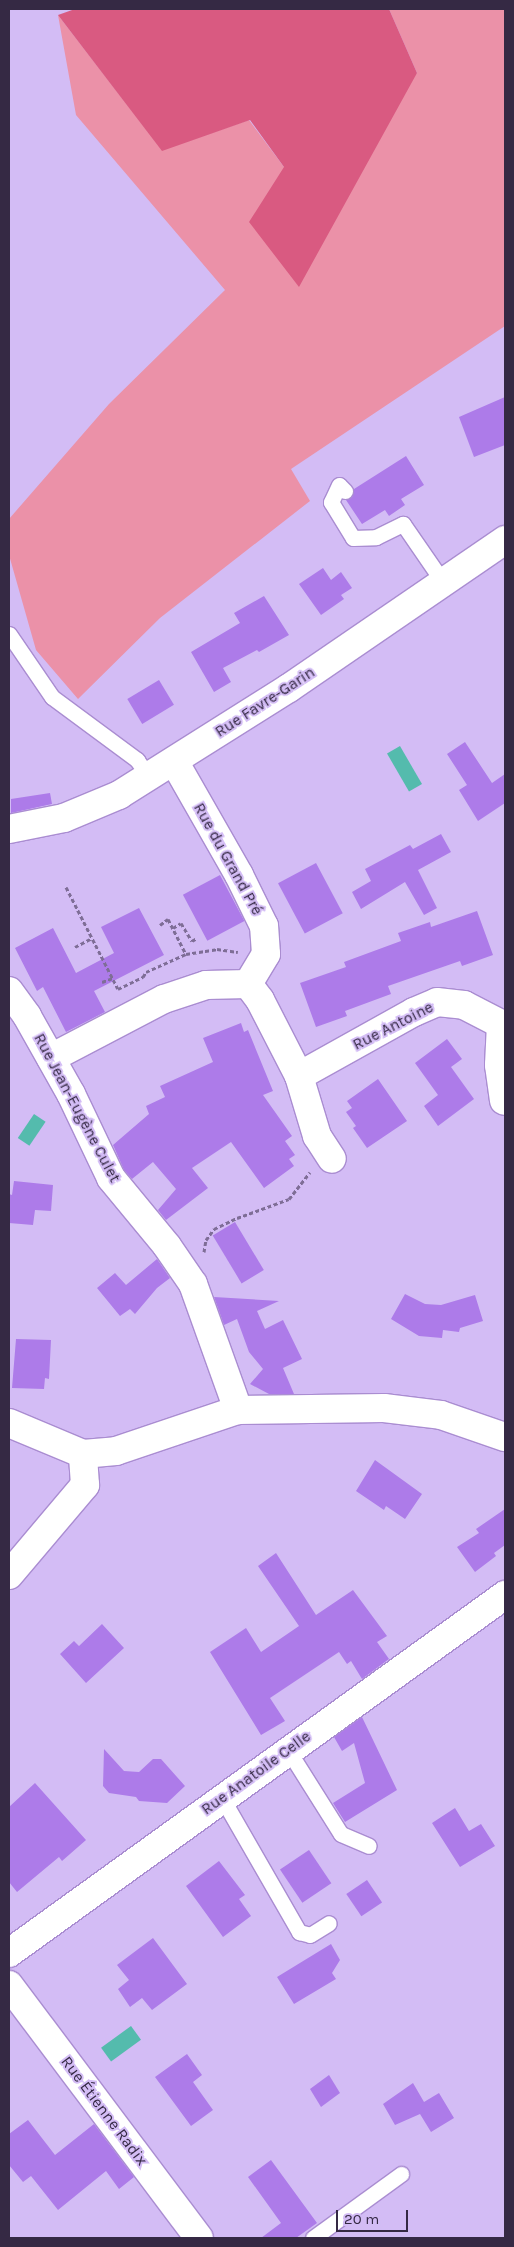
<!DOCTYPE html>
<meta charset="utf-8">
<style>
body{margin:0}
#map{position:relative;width:514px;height:2247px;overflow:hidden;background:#d3bcf5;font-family:Karla,sans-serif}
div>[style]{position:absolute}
.green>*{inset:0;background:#eb91a8}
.forest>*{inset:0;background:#d95a81}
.water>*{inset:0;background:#54bbad;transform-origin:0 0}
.building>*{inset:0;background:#ad7be9;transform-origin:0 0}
.path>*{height:3px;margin-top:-1.5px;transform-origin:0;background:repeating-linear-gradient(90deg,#7e6d96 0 4px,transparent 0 6.5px)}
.roads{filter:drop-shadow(1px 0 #aa8dd1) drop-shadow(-1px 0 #aa8dd1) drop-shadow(0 1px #aa8dd1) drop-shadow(0 -1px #aa8dd1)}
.lane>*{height:15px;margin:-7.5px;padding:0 7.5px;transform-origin:7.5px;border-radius:7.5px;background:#fff}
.street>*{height:28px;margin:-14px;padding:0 14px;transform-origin:14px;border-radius:14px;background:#fff}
span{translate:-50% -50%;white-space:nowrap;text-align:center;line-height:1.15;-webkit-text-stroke:4px #d3bcf5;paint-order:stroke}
.street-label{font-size:16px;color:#352944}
.frame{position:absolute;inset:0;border:10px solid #352944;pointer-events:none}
.scale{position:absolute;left:336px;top:2210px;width:72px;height:22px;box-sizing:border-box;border:2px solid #352944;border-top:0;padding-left:6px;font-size:15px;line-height:18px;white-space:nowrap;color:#352944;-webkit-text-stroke:4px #d3bcf5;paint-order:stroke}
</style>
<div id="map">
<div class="green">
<i style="clip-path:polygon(389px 9px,505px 9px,505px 326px,291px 469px,310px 501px,160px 618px,78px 699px,36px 650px,9px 555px,9px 519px,109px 404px,225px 290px,76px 115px,58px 15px,162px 150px,249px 120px,284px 167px,417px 73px)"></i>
</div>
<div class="forest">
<i style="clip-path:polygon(75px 9px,389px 9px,417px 73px,299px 287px,249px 222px,284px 167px,250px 120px,162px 151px,58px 15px)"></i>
</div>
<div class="water">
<i style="left:400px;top:746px;width:44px;height:15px;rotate:60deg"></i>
<i style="left:34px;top:1114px;width:14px;height:29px;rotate:34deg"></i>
<i style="left:131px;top:2026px;width:17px;height:37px;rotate:54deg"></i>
</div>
<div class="building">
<i style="clip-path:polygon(505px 397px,505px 445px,474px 457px,459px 417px)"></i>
<i style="clip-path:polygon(406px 456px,424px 485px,401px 499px,405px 505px,389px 516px,385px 510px,362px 524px,346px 500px,352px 497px,354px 489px)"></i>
<i style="clip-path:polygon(323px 568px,331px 580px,341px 572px,352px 588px,341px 595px,344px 599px,321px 615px,299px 584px)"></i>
<i style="clip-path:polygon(264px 596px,289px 635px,259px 652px,257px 650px,223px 668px,231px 682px,214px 692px,191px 652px,240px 623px,234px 613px)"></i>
<i style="left:159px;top:680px;width:29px;height:37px;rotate:59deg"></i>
<i style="clip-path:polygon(465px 742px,492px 783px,505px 774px,505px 803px,478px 821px,459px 790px,467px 785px,447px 754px)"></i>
<i style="clip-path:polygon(50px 793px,52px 804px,11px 813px,11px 799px)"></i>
<i style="clip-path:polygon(441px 834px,451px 852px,418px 870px,437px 908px,424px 915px,405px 882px,361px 909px,352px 892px,371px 881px,365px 869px,410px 845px,413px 849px)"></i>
<i style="left:316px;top:863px;width:57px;height:43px;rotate:62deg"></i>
<i style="left:220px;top:875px;width:52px;height:42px;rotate:62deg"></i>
<i style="clip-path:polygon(139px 908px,164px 955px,94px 991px,105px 1012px,66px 1032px,43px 987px,37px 991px,15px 948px,53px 928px,76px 973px,114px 953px,101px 927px)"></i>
<i style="clip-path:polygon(477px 911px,493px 955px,462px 966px,460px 961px,388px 986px,391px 994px,345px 1011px,347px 1016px,316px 1027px,300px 983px,346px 967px,344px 962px,401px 941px,398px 933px,430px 922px,431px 927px)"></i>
<i style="clip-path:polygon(241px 1023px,244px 1032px,248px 1030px,273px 1091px,263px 1095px,292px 1136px,285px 1141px,295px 1155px,289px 1159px,294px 1166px,264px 1188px,231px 1142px,192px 1168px,208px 1188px,166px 1220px,158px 1210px,176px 1189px,153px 1162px,132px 1179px,124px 1170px,113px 1145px,149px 1114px,146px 1106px,165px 1097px,160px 1086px,213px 1062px,203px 1038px)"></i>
<i style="clip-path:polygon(447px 1039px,462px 1059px,451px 1067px,474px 1099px,438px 1126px,424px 1106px,438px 1095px,415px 1063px)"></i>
<i style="clip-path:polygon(378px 1079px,407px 1121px,367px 1148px,353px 1128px,356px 1126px,346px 1112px,352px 1108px,347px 1101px)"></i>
<i style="clip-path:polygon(14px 1181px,53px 1185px,51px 1211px,35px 1210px,33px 1225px,9px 1223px,9px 1194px,12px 1195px)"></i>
<i style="left:235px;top:1222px;width:56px;height:26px;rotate:59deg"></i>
<i style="clip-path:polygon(157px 1259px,170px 1278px,157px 1288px,135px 1314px,130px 1309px,120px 1316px,97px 1288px,115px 1273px,126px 1285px)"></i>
<i style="clip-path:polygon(405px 1294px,425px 1304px,441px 1305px,475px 1295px,483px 1321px,460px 1328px,459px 1332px,443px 1330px,442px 1338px,419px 1336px,391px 1319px)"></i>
<i style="clip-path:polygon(214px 1297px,279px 1301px,257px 1311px,265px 1329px,283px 1320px,302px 1359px,283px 1368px,294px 1394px,269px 1394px,250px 1384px,263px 1369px,249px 1352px,237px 1319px,224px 1325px)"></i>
<i style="clip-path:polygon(16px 1339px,51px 1340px,49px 1379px,45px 1378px,44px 1389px,12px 1388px)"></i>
<i style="clip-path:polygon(375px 1460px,422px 1494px,405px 1519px,386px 1506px,384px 1510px,356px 1491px)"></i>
<i style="clip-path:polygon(505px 1509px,505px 1545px,494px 1553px,496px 1556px,475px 1572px,457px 1547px,479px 1533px,476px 1529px)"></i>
<i style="clip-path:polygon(276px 1553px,316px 1615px,353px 1590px,387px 1636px,377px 1642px,389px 1659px,362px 1679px,351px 1661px,347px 1664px,339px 1652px,270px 1698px,285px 1721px,261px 1735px,210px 1652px,246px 1628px,261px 1652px,299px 1626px,258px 1566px)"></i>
<i style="clip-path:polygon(102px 1624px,124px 1648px,86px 1683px,60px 1654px,74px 1641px,79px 1646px)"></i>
<i style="clip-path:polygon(362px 1717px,397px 1790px,345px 1822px,333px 1803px,365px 1783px,354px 1743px,342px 1751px,334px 1737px)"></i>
<i style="clip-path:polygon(104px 1749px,124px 1771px,139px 1772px,153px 1759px,161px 1759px,185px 1786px,167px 1803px,139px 1801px,136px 1797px,109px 1793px,103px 1786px)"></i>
<i style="clip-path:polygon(35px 1783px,86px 1840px,62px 1861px,59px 1857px,17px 1892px,9px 1882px,9px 1807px)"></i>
<i style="clip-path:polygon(455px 1808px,469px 1831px,481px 1824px,495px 1846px,460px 1867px,432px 1823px)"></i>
<i style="left:309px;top:1850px;width:40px;height:35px;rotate:56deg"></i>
<i style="clip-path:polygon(219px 1861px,245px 1895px,239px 1899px,251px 1916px,223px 1937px,186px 1886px)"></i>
<i style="left:367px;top:1880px;width:27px;height:25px;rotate:56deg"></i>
<i style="clip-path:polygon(153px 1938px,187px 1984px,152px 2010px,142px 1998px,130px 2007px,118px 1989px,129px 1980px,117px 1965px)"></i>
<i style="clip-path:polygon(331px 1944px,340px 1960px,332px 1973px,336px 1979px,294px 2004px,277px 1977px)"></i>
<i style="clip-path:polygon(187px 2054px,202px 2075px,193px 2082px,213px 2110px,191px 2126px,155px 2077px)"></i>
<i style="clip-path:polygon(329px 2075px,340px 2093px,321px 2107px,310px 2089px)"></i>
<i style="clip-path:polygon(413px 2083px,424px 2102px,439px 2093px,454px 2118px,431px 2132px,420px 2114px,395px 2125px,383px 2104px)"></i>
<i style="clip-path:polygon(28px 2120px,55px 2155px,94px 2124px,134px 2177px,119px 2189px,106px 2171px,58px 2210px,31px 2176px,23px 2182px,9px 2165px,9px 2134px)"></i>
<i style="clip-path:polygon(271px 2160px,317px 2223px,296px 2238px,261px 2238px,281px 2223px,248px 2177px)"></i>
</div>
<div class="path">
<i style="left:66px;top:887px;width:114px;rotate:63deg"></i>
<i style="left:118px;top:989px;width:28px;rotate:-26deg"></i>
<i style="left:143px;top:977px;width:6px;rotate:-59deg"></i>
<i style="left:146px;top:972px;width:44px;rotate:-24.2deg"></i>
<i style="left:186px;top:954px;width:31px;rotate:-9deg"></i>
<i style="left:217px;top:949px;width:21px;rotate:8deg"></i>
<i style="left:160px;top:925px;width:10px;rotate:-37deg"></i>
<i style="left:168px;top:919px;width:39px;rotate:63deg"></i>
<i style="left:173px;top:928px;width:9px;rotate:-32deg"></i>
<i style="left:181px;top:923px;width:21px;rotate:59deg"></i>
<i style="left:192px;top:941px;width:6px;rotate:-31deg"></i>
<i style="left:75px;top:947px;width:19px;rotate:-28deg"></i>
<i style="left:102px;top:982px;width:12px;rotate:-20deg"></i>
<i style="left:204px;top:1252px;width:12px;rotate:-81deg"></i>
<i style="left:206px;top:1240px;width:14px;rotate:-54deg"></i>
<i style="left:214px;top:1229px;width:25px;rotate:-26deg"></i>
<i style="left:237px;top:1218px;width:55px;rotate:-20.1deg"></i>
<i style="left:289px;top:1199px;width:34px;rotate:-52deg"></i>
</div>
<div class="roads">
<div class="lane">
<i style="left:345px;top:491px;width:8px;rotate:-135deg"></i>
<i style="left:339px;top:485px;width:19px;rotate:115deg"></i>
<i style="left:331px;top:502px;width:42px;rotate:58.6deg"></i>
<i style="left:353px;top:538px;width:23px;rotate:-2deg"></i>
<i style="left:376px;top:537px;width:30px;rotate:-26deg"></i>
<i style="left:403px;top:524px;width:70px;rotate:55.4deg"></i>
<i style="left:9px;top:634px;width:76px;rotate:55.7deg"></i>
<i style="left:52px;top:697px;width:106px;rotate:36.5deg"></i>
<i style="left:137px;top:760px;width:19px;rotate:55deg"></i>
<i style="left:288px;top:1750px;width:99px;rotate:57.8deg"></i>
<i style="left:341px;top:1834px;width:30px;rotate:23deg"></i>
<i style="left:222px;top:1798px;width:155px;rotate:60.1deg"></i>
<i style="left:299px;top:1932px;width:11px;rotate:15deg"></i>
<i style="left:310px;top:1935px;width:22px;rotate:-32deg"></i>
<i style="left:313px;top:2238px;width:109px;rotate:-36deg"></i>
</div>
<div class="street">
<i style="left:9px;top:829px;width:56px;rotate:-11.3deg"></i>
<i style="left:64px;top:818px;width:60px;rotate:-22.7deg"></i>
<i style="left:119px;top:795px;width:201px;rotate:-32.2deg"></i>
<i style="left:289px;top:688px;width:262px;rotate:-34.4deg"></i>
<i style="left:248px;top:984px;width:20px;rotate:53deg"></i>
<i style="left:260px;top:1000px;width:85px;rotate:62.8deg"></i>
<i style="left:299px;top:1076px;width:63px;rotate:73.3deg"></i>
<i style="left:317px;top:1136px;width:27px;rotate:57deg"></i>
<i style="left:9px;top:991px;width:31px;rotate:54deg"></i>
<i style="left:27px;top:1016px;width:90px;rotate:60.6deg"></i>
<i style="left:71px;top:1094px;width:93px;rotate:64.5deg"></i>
<i style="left:111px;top:1178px;width:88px;rotate:50.5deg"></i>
<i style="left:167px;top:1246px;width:46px;rotate:55.6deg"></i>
<i style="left:193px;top:1284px;width:134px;rotate:70.3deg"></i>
<i style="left:51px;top:1058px;width:127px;rotate:-27.6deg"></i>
<i style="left:164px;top:999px;width:44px;rotate:-18.4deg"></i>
<i style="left:206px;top:985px;width:42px;rotate:-1.4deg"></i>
<i style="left:248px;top:984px;width:35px;rotate:-59deg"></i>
<i style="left:266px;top:954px;width:28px;rotate:-94deg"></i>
<i style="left:264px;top:926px;width:57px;rotate:-116.1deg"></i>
<i style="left:239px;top:875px;width:131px;rotate:-119.7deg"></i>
<i style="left:299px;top:1076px;width:132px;rotate:-29.1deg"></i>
<i style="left:414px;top:1012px;width:25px;rotate:-23deg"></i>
<i style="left:437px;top:1002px;width:27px;rotate:6deg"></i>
<i style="left:464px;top:1005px;width:42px;rotate:27.2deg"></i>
<i style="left:501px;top:1024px;width:41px;rotate:92.8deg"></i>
<i style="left:499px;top:1065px;width:36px;rotate:82deg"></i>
<i style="left:9px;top:1423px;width:80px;rotate:22.7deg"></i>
<i style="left:83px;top:1454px;width:33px;rotate:-5deg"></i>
<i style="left:116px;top:1451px;width:129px;rotate:-18.6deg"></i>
<i style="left:238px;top:1410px;width:146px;rotate:-0.8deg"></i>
<i style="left:384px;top:1408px;width:57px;rotate:7deg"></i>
<i style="left:441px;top:1415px;width:68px;rotate:19deg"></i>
<i style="left:9px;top:1575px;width:118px;rotate:-49.8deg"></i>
<i style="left:85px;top:1485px;width:31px;rotate:-94deg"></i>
<i style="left:9px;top:1953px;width:612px;rotate:-35.82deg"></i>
<i style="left:9px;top:1985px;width:316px;rotate:53.1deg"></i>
</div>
</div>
<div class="street-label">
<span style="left:265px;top:702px;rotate:-33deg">Rue Favre-Garin</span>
<span style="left:228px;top:859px;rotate:61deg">Rue du Grand Pré</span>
<span style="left:393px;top:1026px;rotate:-27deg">Rue Antoine</span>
<span style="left:77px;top:1108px;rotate:62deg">Rue Jean-Eugène Culet</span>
<span style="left:256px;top:1773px;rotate:-36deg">Rue Anatoile Celle</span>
<span style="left:104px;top:2111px;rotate:53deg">Rue Étienne Radix</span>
</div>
<div class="frame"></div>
<div class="scale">20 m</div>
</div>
